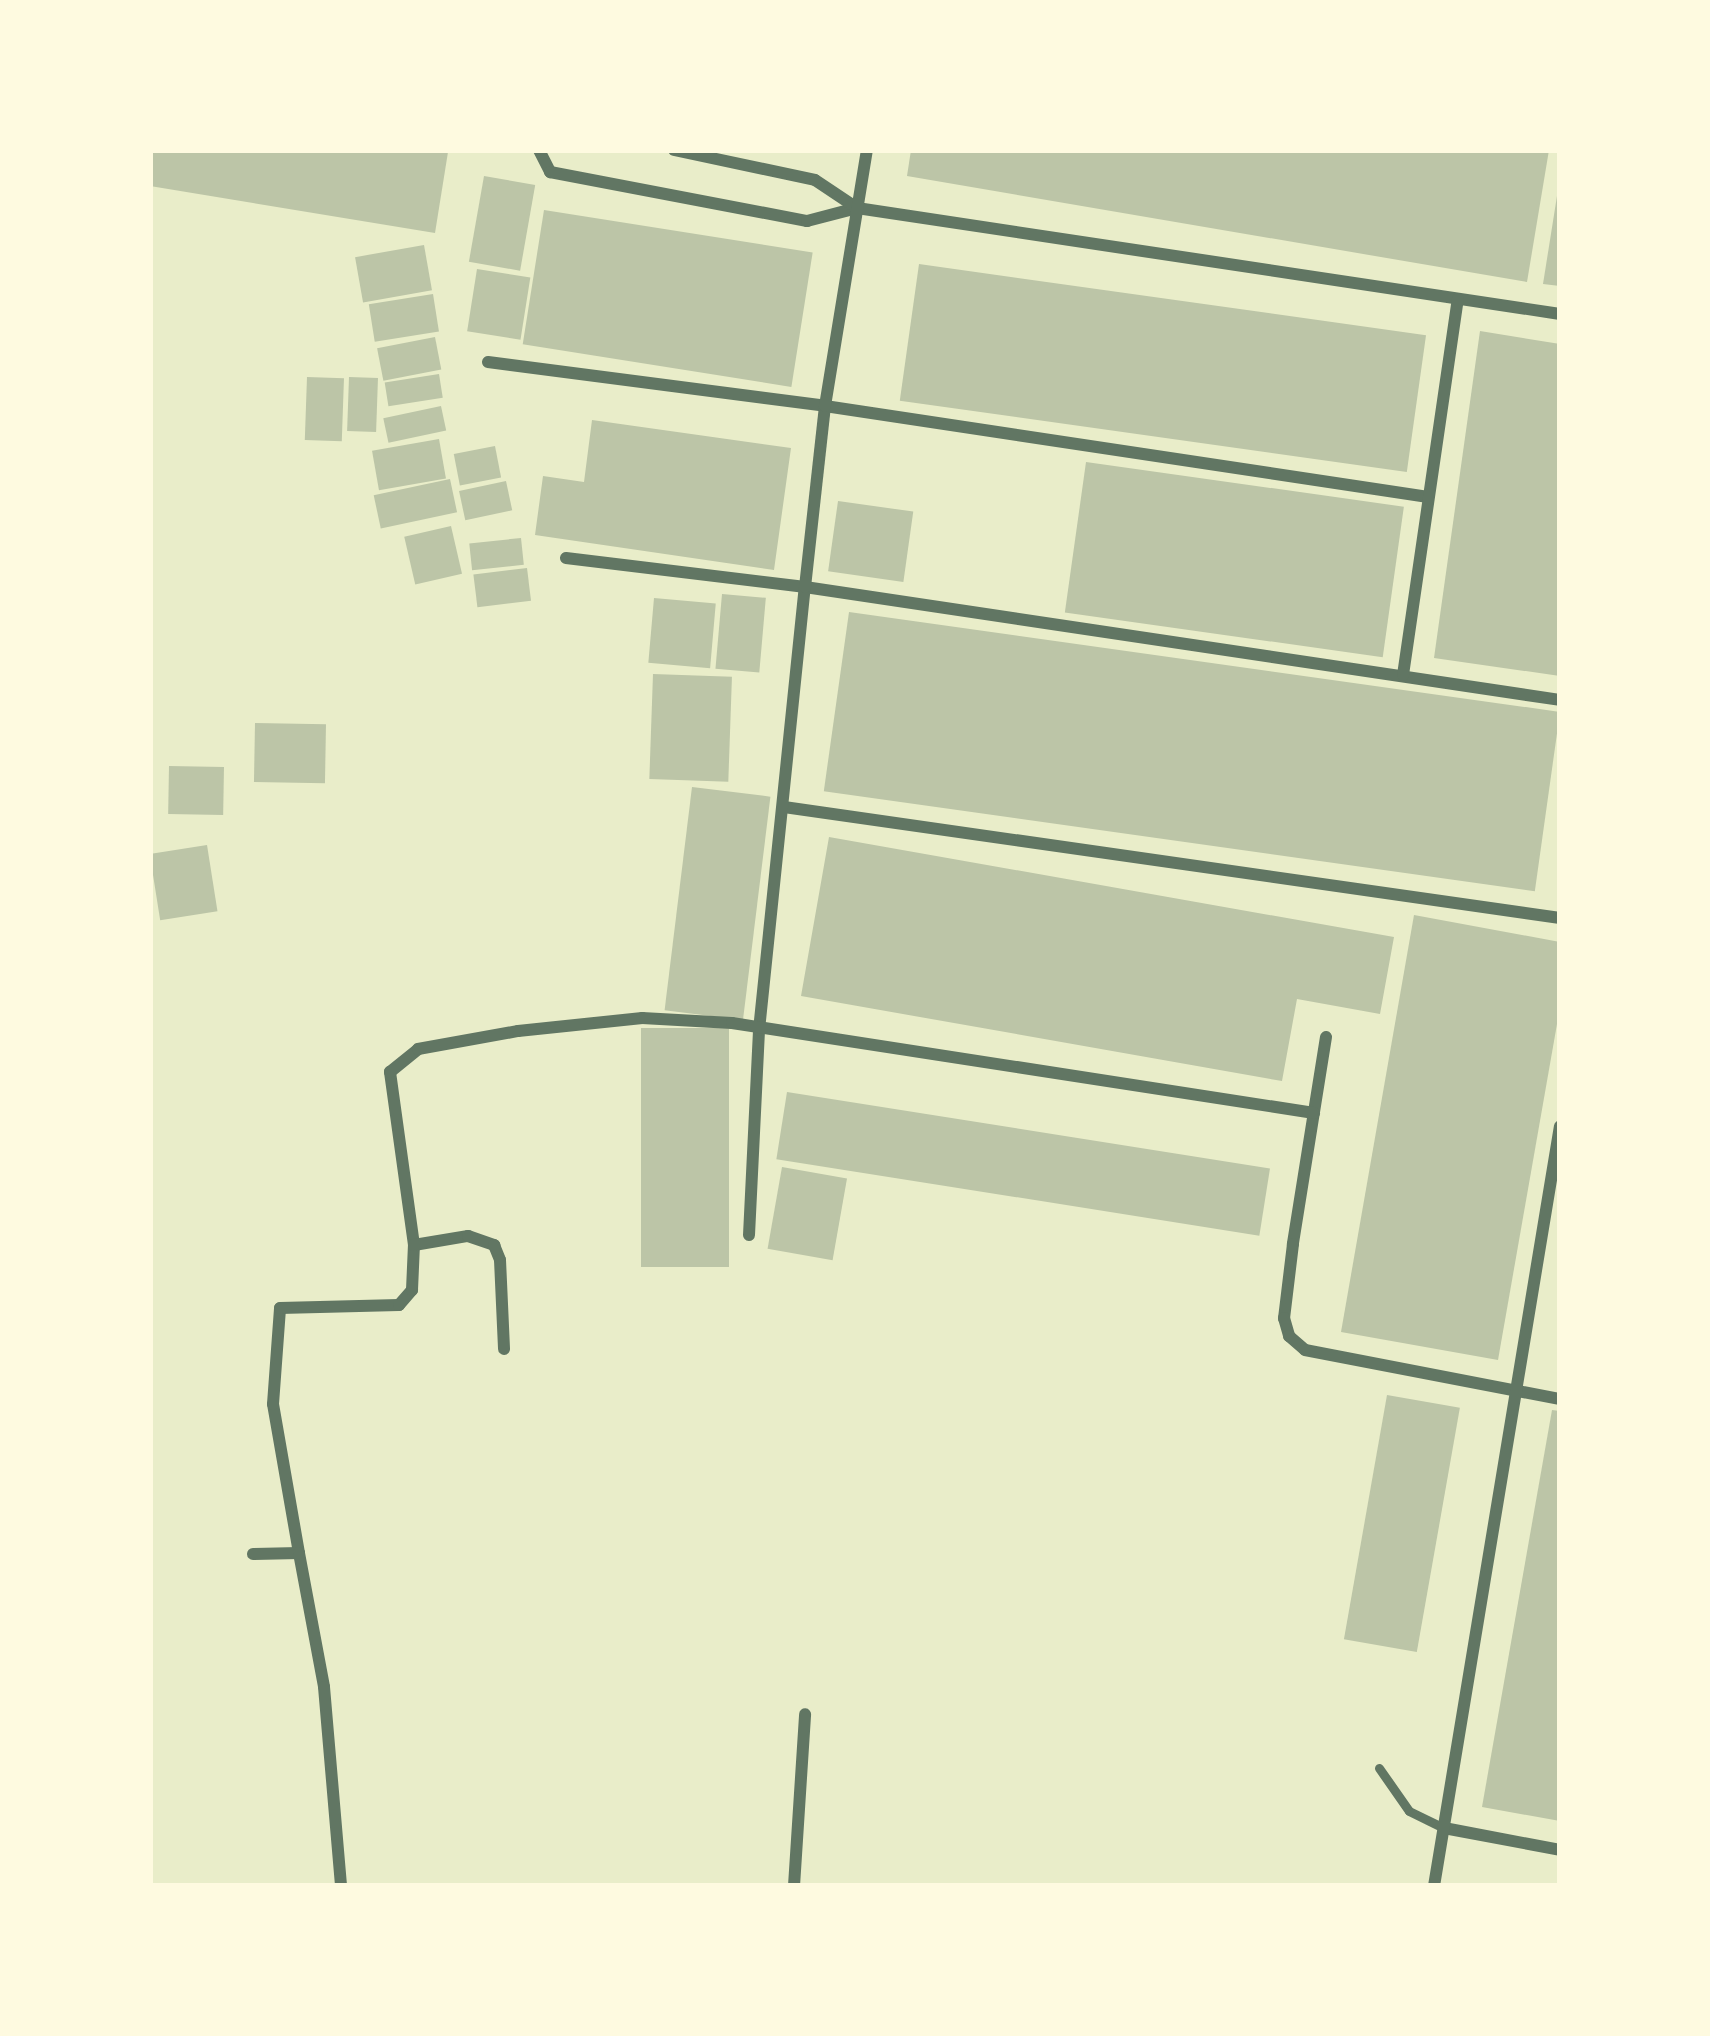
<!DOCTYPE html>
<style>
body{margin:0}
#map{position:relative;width:1710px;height:2036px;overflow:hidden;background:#e9edc9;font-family:"Times New Roman",serif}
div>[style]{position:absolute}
.building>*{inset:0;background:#bcc5a7;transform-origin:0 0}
.service>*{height:9px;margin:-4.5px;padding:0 4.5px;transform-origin:4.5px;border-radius:4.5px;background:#617663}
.minor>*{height:12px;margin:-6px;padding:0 6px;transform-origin:6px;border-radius:6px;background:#617663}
span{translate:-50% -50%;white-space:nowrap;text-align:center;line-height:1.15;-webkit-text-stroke:9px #fefae0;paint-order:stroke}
.frame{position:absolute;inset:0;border:153px solid #fefae0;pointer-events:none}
</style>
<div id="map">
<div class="building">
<i style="clip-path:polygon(150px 150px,434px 150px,448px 152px,435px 233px,150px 186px)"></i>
<i style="clip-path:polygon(911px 150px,1549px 150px,1527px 282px,907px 176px)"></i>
<i style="left:484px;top:176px;width:52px;height:87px;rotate:10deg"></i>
<i style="clip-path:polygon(1557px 196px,1560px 197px,1560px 286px,1543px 284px)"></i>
<i style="left:544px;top:210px;width:272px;height:136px;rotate:9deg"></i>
<i style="left:424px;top:245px;width:46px;height:70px;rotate:80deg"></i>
<i style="left:919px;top:264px;width:512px;height:138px;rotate:8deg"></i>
<i style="left:477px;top:269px;width:54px;height:63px;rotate:9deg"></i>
<i style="left:433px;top:294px;width:38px;height:65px;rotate:81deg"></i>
<i style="clip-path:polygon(1480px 331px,1560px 344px,1560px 676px,1434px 658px)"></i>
<i style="left:435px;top:337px;width:33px;height:59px;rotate:79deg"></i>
<i style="left:439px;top:374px;width:24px;height:55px;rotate:81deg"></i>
<i style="left:307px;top:377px;width:37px;height:63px;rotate:2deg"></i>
<i style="left:349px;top:377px;width:29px;height:54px;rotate:2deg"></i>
<i style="left:441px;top:406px;width:25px;height:59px;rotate:78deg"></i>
<i style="clip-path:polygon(592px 420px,791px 448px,774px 570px,535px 535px,543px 476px,584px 482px)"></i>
<i style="left:439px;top:439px;width:40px;height:68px;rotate:80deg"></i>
<i style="left:495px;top:446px;width:32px;height:42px;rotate:79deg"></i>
<i style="left:1086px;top:462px;width:321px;height:152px;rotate:8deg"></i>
<i style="left:450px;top:479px;width:34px;height:78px;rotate:78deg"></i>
<i style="left:506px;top:481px;width:30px;height:48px;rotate:78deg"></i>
<i style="left:838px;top:501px;width:76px;height:71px;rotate:8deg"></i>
<i style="left:451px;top:526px;width:49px;height:48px;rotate:77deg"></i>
<i style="left:521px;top:538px;width:27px;height:52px;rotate:84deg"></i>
<i style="left:527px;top:568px;width:33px;height:54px;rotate:83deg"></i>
<i style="left:722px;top:594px;width:44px;height:75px;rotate:5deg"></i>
<i style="left:654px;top:598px;width:62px;height:65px;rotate:5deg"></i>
<i style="left:849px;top:612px;width:718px;height:181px;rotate:8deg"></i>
<i style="left:653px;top:674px;width:79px;height:105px;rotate:2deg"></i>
<i style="left:255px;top:723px;width:71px;height:59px;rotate:1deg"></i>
<i style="left:169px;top:766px;width:55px;height:48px;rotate:1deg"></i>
<i style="left:692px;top:787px;width:79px;height:225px;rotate:7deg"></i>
<i style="clip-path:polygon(829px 837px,1394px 937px,1380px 1014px,1297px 999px,1282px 1081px,801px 996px)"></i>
<i style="left:207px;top:845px;width:67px;height:58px;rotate:81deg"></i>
<i style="clip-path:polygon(1414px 915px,1560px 942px,1560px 1007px,1498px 1360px,1341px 1332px)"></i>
<i style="left:641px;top:1028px;width:88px;height:239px"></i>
<i style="left:787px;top:1092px;width:489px;height:68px;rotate:9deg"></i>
<i style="left:782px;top:1167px;width:66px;height:83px;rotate:10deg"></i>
<i style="left:1387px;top:1395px;width:74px;height:248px;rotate:10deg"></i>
<i style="clip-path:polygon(1552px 1410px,1560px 1411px,1560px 1821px,1482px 1807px)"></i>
</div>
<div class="service">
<i style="left:1379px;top:1768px;width:52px;rotate:55.1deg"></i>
<i style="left:1409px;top:1811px;width:39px;rotate:26deg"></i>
</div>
<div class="minor">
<i style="left:539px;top:150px;width:25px;rotate:63deg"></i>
<i style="left:550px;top:172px;width:262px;rotate:10.8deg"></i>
<i style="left:807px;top:221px;width:52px;rotate:-14.6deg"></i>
<i style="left:857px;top:208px;width:711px;rotate:8.57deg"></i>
<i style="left:674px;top:150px;width:144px;rotate:12deg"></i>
<i style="left:815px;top:180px;width:50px;rotate:33.7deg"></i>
<i style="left:488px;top:362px;width:340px;rotate:7.4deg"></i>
<i style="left:825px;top:406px;width:610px;rotate:8.58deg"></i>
<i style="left:566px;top:558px;width:241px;rotate:6.9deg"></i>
<i style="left:805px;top:587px;width:763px;rotate:8.51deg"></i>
<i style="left:1403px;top:675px;width:380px;rotate:-81.7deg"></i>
<i style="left:784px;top:807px;width:784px;rotate:8.14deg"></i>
<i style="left:1326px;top:1037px;width:210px;rotate:99.1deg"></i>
<i style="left:1293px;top:1244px;width:75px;rotate:96.9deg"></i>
<i style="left:1284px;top:1318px;width:19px;rotate:74deg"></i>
<i style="left:1289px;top:1336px;width:21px;rotate:41deg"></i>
<i style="left:1305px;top:1350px;width:260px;rotate:10.9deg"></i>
<i style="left:749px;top:1235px;width:205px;rotate:-87.2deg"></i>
<i style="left:759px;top:1030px;width:445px;rotate:-84.1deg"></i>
<i style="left:805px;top:587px;width:182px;rotate:-83.7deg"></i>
<i style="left:825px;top:406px;width:259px;rotate:-80.7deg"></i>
<i style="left:414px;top:1245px;width:175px;rotate:-97.9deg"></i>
<i style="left:390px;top:1072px;width:36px;rotate:-39deg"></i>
<i style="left:418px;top:1049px;width:102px;rotate:-10.2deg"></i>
<i style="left:518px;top:1031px;width:125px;rotate:-6deg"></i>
<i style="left:642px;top:1018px;width:90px;rotate:3.2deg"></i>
<i style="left:732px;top:1023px;width:589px;rotate:8.79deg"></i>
<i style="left:299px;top:1553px;width:151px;rotate:-99.9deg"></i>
<i style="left:273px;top:1404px;width:96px;rotate:-85.8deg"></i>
<i style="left:280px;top:1308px;width:119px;rotate:-1.4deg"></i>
<i style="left:399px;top:1305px;width:20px;rotate:-49deg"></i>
<i style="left:412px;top:1290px;width:45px;rotate:-87.5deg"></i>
<i style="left:414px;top:1245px;width:55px;rotate:-9.5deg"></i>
<i style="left:468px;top:1236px;width:28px;rotate:19deg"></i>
<i style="left:494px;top:1245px;width:16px;rotate:68deg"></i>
<i style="left:500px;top:1260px;width:89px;rotate:87.4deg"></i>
<i style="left:253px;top:1554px;width:46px;rotate:-1.2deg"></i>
<i style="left:299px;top:1553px;width:136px;rotate:79.4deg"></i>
<i style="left:324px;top:1687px;width:200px;rotate:85.1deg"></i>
<i style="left:1444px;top:1828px;width:118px;rotate:10.7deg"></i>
<i style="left:794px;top:1886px;width:172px;rotate:-86.3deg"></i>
<i style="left:1434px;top:1886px;width:770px;rotate:-80.59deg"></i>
</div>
<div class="frame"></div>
</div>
